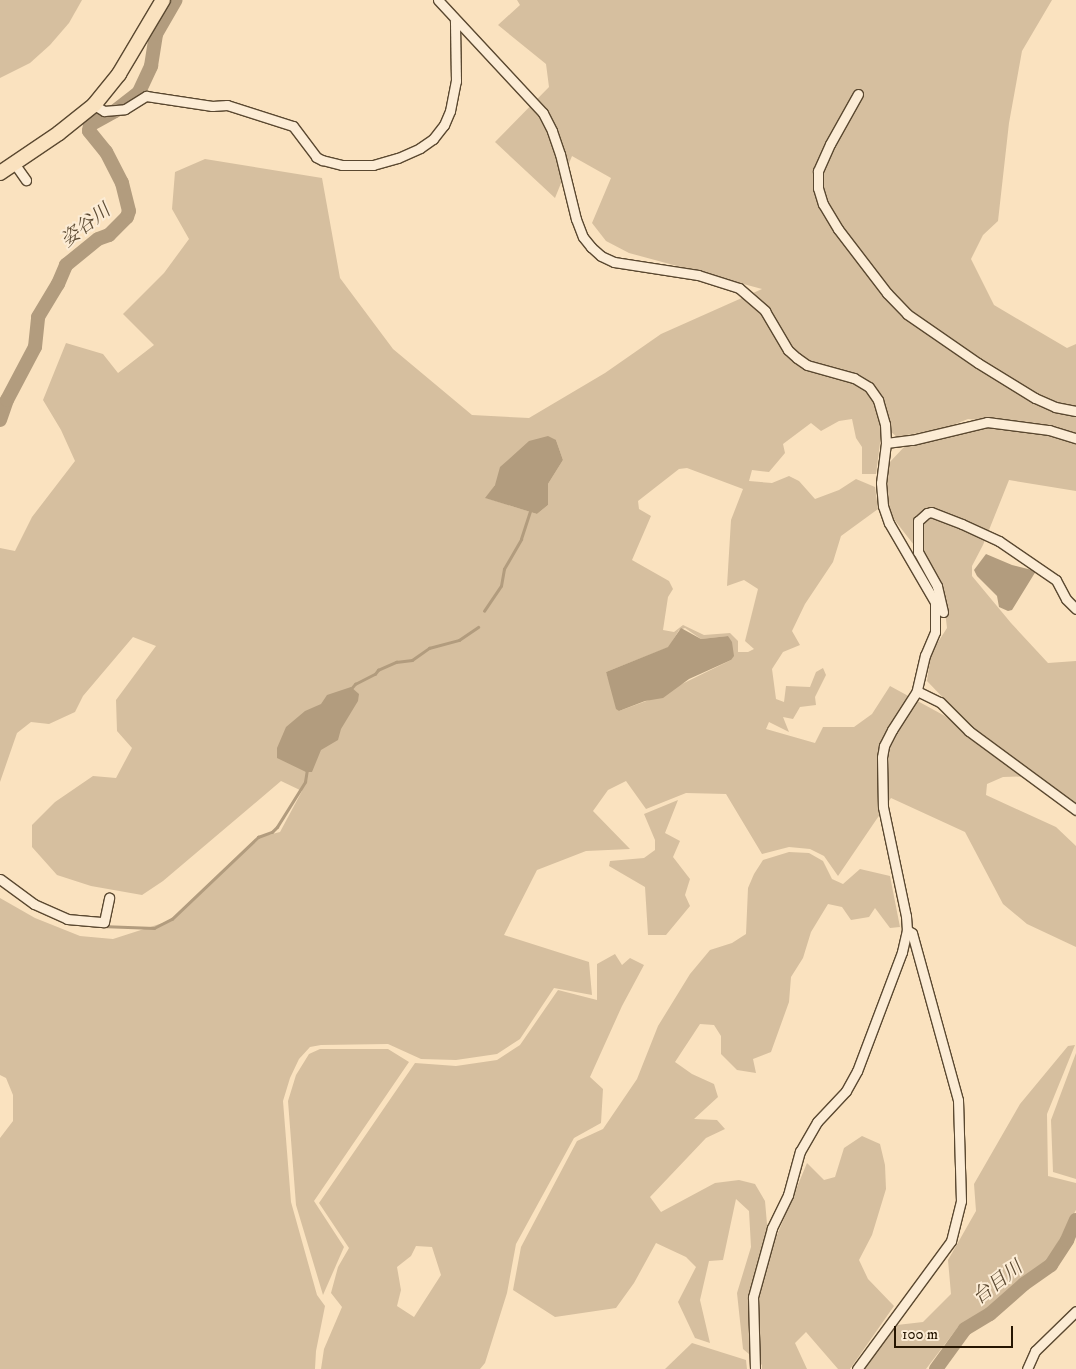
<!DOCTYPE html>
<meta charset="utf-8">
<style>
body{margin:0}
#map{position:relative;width:1076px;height:1369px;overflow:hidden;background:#fae2bf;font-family:"IM FELL DW Pica","Noto Serif JP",serif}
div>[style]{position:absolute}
.green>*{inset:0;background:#d6bf9f}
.water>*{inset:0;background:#b29c7e}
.stream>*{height:2.5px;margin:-1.25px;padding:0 1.25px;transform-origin:1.25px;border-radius:1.25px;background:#b29c7e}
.river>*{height:14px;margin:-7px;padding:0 7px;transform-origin:7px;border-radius:7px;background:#b29c7e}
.roads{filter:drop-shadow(1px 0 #5a4830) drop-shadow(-1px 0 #5a4830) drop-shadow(0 1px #5a4830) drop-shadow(0 -1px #5a4830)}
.street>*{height:9px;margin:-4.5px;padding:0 4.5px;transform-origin:4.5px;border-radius:4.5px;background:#fcecd5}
.primary>*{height:14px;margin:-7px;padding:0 7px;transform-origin:7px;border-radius:7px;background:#fae2bf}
span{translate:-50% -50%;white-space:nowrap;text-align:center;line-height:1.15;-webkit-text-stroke:4px #fcecd5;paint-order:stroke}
.water-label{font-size:19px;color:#5d4b33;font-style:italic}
.scale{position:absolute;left:894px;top:1326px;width:119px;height:22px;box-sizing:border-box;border:2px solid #251501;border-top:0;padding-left:6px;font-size:15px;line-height:18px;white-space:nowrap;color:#251501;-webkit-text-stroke:4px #fcecd5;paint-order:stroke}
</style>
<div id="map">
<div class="green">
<i style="clip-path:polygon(0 0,82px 0,69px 23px,50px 45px,30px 63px,0 78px)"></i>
<i style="clip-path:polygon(evenodd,517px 0,1052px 0,1022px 51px,1009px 123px,998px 221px,983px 235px,971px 259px,994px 305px,1067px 348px,1076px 344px,1076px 491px,1009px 480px,983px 545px,972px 566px,972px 576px,1011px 623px,1048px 663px,1076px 661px,1076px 805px,1038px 776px,1003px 777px,987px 784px,986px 795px,1056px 827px,1076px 846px,1076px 947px,1027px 924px,1003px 904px,965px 832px,891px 798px,838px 876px,824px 856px,810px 849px,789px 847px,762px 854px,726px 794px,686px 793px,646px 809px,626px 781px,608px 790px,593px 811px,630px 849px,586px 851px,537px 870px,504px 935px,589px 962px,592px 995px,554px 988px,520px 1039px,497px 1054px,456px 1060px,421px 1059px,388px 1044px,321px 1045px,310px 1047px,299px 1059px,290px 1078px,283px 1101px,291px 1202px,317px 1295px,325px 1306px,316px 1351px,315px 1369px,0 1369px,0 1138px,13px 1121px,13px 1095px,6px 1078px,0 1075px,0 898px,35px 918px,80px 936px,113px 939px,172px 920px,260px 837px,280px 832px,302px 791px,281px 781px,163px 881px,142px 895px,91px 886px,57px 875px,32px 847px,32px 825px,55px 802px,93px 776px,116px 778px,132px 748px,117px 731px,116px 700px,156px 646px,133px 637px,83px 696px,75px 712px,49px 724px,31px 722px,17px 733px,0 782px,0 548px,15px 551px,32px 517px,75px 461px,61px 430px,43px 400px,66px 343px,103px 354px,118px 373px,154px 345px,123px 314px,164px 273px,189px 239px,172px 209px,175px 172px,205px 159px,322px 178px,340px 278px,393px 349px,472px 415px,529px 418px,605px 373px,661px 334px,762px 289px,629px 253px,606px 241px,592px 223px,611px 178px,572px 156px,555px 198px,495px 142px,549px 87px,546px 64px,498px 25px,520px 5px,517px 0,884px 412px,890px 431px,897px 437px,948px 427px,968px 419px,992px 421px,990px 426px,974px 431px,905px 446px,889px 463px,886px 488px,886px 501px,893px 518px,931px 567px,944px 603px,947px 628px,931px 653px,927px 681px,975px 731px,965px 732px,945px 716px,890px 686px,872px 714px,854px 727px,823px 727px,815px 743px,766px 729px,769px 722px,789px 732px,783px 717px,793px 719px,800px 707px,816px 705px,815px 697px,826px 675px,823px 668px,816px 672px,810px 687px,786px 686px,784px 702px,776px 699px,772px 669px,783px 652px,800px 645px,792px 631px,805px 604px,833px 562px,841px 536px,878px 509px,875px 487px,856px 479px,839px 490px,815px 499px,799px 481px,789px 476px,772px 483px,749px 481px,752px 470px,769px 472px,785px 453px,783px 444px,811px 423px,821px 431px,839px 421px,852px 419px,856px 438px,862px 447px,862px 474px,876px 474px,884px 412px,517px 0,556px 440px,563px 460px,548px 484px,548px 505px,537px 514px,486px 498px,495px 485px,556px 440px,517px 0,687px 468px,743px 489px,731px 520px,727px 586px,744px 580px,758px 589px,745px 641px,754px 649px,748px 652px,738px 652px,738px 641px,730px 633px,704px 635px,683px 625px,674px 632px,663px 630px,668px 597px,673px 589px,669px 581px,632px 560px,651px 516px,639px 509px,638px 501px,679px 469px,687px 468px,517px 0,685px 628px,701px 639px,728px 636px,731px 660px,649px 700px,619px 711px,606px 672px,669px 647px,679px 630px,685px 628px)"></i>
<i style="clip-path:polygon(678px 800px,665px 833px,680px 841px,673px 857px,690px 879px,685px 895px,690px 906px,666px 935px,648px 935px,645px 887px,609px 866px,610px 861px,644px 858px,655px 850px,655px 840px,644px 814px)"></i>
<i style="clip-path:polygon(789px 852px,809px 853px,823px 861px,832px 879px,843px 884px,860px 869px,890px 876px,900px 927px,890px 928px,875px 908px,869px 917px,851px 920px,842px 907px,828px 904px,811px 932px,803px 958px,791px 977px,789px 1002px,771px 1052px,753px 1059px,756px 1073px,737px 1070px,721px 1054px,721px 1036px,714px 1025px,700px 1024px,675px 1062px,692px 1074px,714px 1084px,718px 1097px,694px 1119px,717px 1120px,725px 1129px,706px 1138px,650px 1197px,661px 1212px,715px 1183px,739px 1180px,755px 1184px,765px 1201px,767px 1224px,777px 1235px,807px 1163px,824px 1180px,835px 1177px,844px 1148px,862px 1136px,880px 1144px,885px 1165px,886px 1189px,872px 1235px,859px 1260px,868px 1279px,894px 1306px,850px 1369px,838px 1369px,806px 1332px,795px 1343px,807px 1369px,762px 1369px,762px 1365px,743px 1349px,737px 1293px,751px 1247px,749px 1211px,736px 1199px,723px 1260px,709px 1261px,700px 1300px,710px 1343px,695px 1338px,678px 1302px,696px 1267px,686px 1257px,656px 1243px,634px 1283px,616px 1308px,555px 1317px,513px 1290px,521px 1247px,577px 1141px,603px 1129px,637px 1079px,658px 1026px,690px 974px,710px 950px,732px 943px,746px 934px,748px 888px,754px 874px,763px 860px)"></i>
<i style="clip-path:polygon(evenodd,615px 954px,622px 965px,630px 958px,644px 965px,622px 1006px,590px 1077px,603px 1089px,601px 1123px,574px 1138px,516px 1244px,507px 1293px,485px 1363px,480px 1369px,321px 1369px,324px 1349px,342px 1307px,331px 1293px,338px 1267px,349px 1248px,319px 1203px,415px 1063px,456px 1066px,497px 1060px,520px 1045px,558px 990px,597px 1000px,597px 964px,615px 954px,416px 1246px,432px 1247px,441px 1275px,414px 1317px,397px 1306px,401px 1290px,397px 1267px,411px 1256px,416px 1246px)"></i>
<i style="clip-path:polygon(1075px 1045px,1047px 1114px,1048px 1176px,1076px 1183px,1076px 1210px,1049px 1258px,990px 1306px,958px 1327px,926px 1369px,864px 1369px,897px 1325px,923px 1322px,951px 1294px,948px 1260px,976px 1211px,974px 1184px,1020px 1104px,1068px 1046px)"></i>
<i style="clip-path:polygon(320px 1049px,388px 1049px,409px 1062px,314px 1201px,344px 1247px,323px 1295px,296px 1205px,288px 1101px,296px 1075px,309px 1054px)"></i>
<i style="clip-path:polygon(1076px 1053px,1076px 1179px,1053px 1172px,1051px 1120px)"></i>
<i style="clip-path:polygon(692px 1343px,746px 1360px,747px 1369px,665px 1369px)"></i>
</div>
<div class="water">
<i style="clip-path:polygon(548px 436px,556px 440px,563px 460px,548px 484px,548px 505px,537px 514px,485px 498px,495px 485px,500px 467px,508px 460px,529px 441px)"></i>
<i style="clip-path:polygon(986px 554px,1012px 565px,1036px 571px,1012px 610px,1008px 611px,999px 607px,997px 596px,977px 576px,974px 570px)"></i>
<i style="clip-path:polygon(681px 628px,701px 639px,728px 636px,732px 642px,734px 656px,731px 660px,689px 679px,663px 698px,645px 701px,619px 711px,616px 709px,606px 672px,668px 647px)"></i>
<i style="clip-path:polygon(351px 687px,359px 694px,358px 701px,341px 729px,338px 740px,321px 750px,312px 772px,306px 772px,277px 758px,277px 748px,286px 727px,305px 711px,321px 704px,327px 695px)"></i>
</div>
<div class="stream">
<i style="left:484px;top:611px;width:30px;rotate:-56deg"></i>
<i style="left:501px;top:586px;width:17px;rotate:-80deg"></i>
<i style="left:504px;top:569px;width:34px;rotate:-60deg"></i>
<i style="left:521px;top:539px;width:29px;rotate:-72deg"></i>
<i style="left:350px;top:690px;width:8px;rotate:-50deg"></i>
<i style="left:355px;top:684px;width:22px;rotate:-27deg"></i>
<i style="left:375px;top:674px;width:5px;rotate:-53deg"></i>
<i style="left:378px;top:670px;width:20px;rotate:-24deg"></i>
<i style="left:396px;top:662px;width:16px;rotate:-7deg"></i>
<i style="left:412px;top:660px;width:21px;rotate:-35deg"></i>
<i style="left:429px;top:648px;width:31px;rotate:-15deg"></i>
<i style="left:459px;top:640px;width:23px;rotate:-34deg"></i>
<i style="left:101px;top:926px;width:53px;rotate:2.2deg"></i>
<i style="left:154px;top:928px;width:20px;rotate:-27deg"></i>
<i style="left:172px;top:919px;width:119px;rotate:-43.6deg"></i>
<i style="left:258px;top:837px;width:15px;rotate:-20deg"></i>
<i style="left:272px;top:832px;width:7px;rotate:-45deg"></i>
<i style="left:277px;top:827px;width:53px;rotate:-58.1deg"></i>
<i style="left:305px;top:782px;width:13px;rotate:-81deg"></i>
</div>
<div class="river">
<i style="left:0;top:420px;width:21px;rotate:-71deg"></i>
<i style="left:7px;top:400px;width:60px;rotate:-62.2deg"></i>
<i style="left:35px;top:347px;width:30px;rotate:-84deg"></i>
<i style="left:38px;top:317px;width:39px;rotate:-59deg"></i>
<i style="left:58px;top:284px;width:21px;rotate:-67deg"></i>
<i style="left:66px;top:265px;width:41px;rotate:-39.1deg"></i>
<i style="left:98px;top:239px;width:12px;rotate:-20deg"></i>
<i style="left:109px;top:235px;width:25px;rotate:-45deg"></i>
<i style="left:127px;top:217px;width:6px;rotate:-72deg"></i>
<i style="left:129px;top:211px;width:29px;rotate:-104deg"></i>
<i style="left:122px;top:183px;width:35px;rotate:-117deg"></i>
<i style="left:106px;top:152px;width:27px;rotate:-129deg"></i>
<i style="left:89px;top:131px;width:6px;rotate:-81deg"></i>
<i style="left:90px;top:125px;width:29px;rotate:-29deg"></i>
<i style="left:115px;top:111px;width:31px;rotate:-38deg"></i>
<i style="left:139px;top:92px;width:29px;rotate:-65deg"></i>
<i style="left:151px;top:66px;width:32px;rotate:-81deg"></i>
<i style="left:156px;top:34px;width:39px;rotate:-60deg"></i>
<i style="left:936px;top:1369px;width:49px;rotate:-54.1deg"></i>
<i style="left:965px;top:1329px;width:29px;rotate:-31deg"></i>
<i style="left:990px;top:1314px;width:45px;rotate:-41.4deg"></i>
<i style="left:1024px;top:1284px;width:33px;rotate:-35deg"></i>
<i style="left:1051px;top:1265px;width:30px;rotate:-57deg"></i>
<i style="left:1067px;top:1240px;width:22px;rotate:-66deg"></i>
</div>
<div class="roads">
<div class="street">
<i style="left:438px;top:0;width:154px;rotate:47.1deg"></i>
<i style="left:543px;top:113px;width:20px;rotate:63deg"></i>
<i style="left:552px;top:131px;width:24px;rotate:71deg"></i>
<i style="left:560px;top:154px;width:67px;rotate:76.2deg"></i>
<i style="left:576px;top:219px;width:19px;rotate:69deg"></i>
<i style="left:583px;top:237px;width:13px;rotate:51deg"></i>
<i style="left:591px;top:247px;width:13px;rotate:42deg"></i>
<i style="left:601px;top:256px;width:14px;rotate:25deg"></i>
<i style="left:614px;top:262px;width:85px;rotate:8.8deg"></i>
<i style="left:698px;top:275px;width:43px;rotate:17.6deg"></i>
<i style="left:739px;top:288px;width:35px;rotate:41deg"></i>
<i style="left:765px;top:311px;width:45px;rotate:59.5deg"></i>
<i style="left:788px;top:350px;width:12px;rotate:42deg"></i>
<i style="left:797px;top:358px;width:12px;rotate:35deg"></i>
<i style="left:807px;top:365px;width:49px;rotate:15.5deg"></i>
<i style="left:854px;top:378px;width:17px;rotate:31deg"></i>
<i style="left:869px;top:387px;width:16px;rotate:55deg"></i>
<i style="left:878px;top:400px;width:25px;rotate:74deg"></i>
<i style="left:885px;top:424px;width:19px;rotate:87deg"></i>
<i style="left:886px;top:443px;width:40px;rotate:97.1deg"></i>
<i style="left:881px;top:483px;width:23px;rotate:85deg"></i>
<i style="left:883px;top:506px;width:18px;rotate:71deg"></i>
<i style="left:889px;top:523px;width:91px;rotate:59.8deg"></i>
<i style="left:935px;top:602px;width:30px;rotate:90deg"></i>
<i style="left:935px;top:632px;width:25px;rotate:113deg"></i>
<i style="left:925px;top:655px;width:37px;rotate:103deg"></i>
<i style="left:917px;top:691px;width:46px;rotate:122.7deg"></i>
<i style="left:892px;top:730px;width:18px;rotate:117deg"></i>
<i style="left:884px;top:746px;width:11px;rotate:100deg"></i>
<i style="left:882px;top:757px;width:50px;rotate:88.9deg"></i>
<i style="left:883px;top:807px;width:111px;rotate:78.1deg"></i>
<i style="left:906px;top:916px;width:14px;rotate:86deg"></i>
<i style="left:907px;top:930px;width:23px;rotate:103deg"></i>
<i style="left:902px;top:952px;width:127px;rotate:110.7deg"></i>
<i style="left:857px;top:1071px;width:23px;rotate:119deg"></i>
<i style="left:846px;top:1091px;width:42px;rotate:133.1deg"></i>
<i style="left:817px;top:1122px;width:34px;rotate:120deg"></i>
<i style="left:800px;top:1151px;width:46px;rotate:105.3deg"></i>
<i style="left:788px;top:1195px;width:37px;rotate:116deg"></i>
<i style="left:772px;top:1228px;width:72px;rotate:105.4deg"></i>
<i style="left:753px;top:1297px;width:72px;rotate:88.4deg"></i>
<i style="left:858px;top:94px;width:57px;rotate:119.2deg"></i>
<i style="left:830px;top:144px;width:30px;rotate:114deg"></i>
<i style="left:818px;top:171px;width:17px;rotate:90deg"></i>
<i style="left:818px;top:188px;width:17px;rotate:73deg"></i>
<i style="left:823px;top:204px;width:29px;rotate:59deg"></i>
<i style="left:838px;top:229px;width:81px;rotate:52.6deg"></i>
<i style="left:887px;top:293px;width:29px;rotate:46deg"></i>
<i style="left:907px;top:314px;width:86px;rotate:34.6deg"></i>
<i style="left:978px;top:363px;width:67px;rotate:31.6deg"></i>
<i style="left:1035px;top:398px;width:22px;rotate:24deg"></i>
<i style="left:1055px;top:407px;width:21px;rotate:11deg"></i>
<i style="left:94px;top:105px;width:12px;rotate:31deg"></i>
<i style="left:104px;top:111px;width:21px;rotate:-5deg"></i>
<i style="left:125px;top:109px;width:25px;rotate:-32deg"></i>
<i style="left:146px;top:96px;width:67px;rotate:8.6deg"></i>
<i style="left:212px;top:106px;width:15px;rotate:-4deg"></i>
<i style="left:227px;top:105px;width:69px;rotate:17.7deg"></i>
<i style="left:293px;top:126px;width:39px;rotate:53deg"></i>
<i style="left:316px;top:157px;width:7px;rotate:27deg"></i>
<i style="left:322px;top:160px;width:21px;rotate:14deg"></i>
<i style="left:342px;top:165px;width:31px"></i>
<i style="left:373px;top:165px;width:26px;rotate:-16deg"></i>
<i style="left:398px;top:158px;width:24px;rotate:-24deg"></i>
<i style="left:420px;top:148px;width:16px;rotate:-35deg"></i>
<i style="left:433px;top:139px;width:18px;rotate:-52deg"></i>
<i style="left:444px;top:125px;width:15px;rotate:-67deg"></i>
<i style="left:450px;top:111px;width:31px;rotate:-79deg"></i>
<i style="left:456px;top:81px;width:60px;rotate:-91deg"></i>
<i style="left:14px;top:163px;width:21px;rotate:55deg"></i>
<i style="left:886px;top:443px;width:26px;rotate:-7deg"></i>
<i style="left:912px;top:440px;width:77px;rotate:-13.5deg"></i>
<i style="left:987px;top:422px;width:63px;rotate:7.4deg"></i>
<i style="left:1049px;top:430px;width:28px;rotate:17deg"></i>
<i style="left:943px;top:612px;width:27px;rotate:-103deg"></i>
<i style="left:937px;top:586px;width:39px;rotate:-119deg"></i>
<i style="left:918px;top:552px;width:31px;rotate:-90deg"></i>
<i style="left:918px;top:521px;width:12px;rotate:-42deg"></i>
<i style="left:927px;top:513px;width:4px;rotate:-14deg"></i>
<i style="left:931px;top:512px;width:33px;rotate:21deg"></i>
<i style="left:962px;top:524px;width:41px;rotate:24.7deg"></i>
<i style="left:999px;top:541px;width:69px;rotate:34.4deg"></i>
<i style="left:1056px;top:580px;width:21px;rotate:62deg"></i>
<i style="left:1066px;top:599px;width:14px;rotate:45deg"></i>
<i style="left:917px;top:691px;width:25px;rotate:26deg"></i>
<i style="left:940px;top:702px;width:41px;rotate:45deg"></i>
<i style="left:969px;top:731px;width:133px;rotate:36.4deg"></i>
<i style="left:0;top:879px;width:42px;rotate:36.3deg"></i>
<i style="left:34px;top:904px;width:36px;rotate:24deg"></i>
<i style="left:67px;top:919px;width:37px;rotate:5deg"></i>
<i style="left:104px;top:922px;width:25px;rotate:-78deg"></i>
<i style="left:857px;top:1369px;width:159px;rotate:-53.7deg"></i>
<i style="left:951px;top:1241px;width:41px;rotate:-76deg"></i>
<i style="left:961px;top:1201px;width:101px;rotate:-91.7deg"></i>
<i style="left:958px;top:1100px;width:173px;rotate:-105.4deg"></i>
<i style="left:912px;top:933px;width:6px;rotate:-149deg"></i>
<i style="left:1027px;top:1369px;width:20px;rotate:-66deg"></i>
<i style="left:1035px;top:1351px;width:57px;rotate:-44.3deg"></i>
</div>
<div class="primary">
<i style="left:0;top:173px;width:71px;rotate:-34.1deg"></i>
<i style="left:59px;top:133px;width:45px;rotate:-38.7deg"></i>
<i style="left:94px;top:105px;width:40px;rotate:-51deg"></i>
<i style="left:119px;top:74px;width:86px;rotate:-59.3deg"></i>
</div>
</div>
<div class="water-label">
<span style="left:86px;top:226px;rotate:-38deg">姿谷川</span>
<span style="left:998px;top:1283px;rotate:-38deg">台目川</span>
</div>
<div class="scale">100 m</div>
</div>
